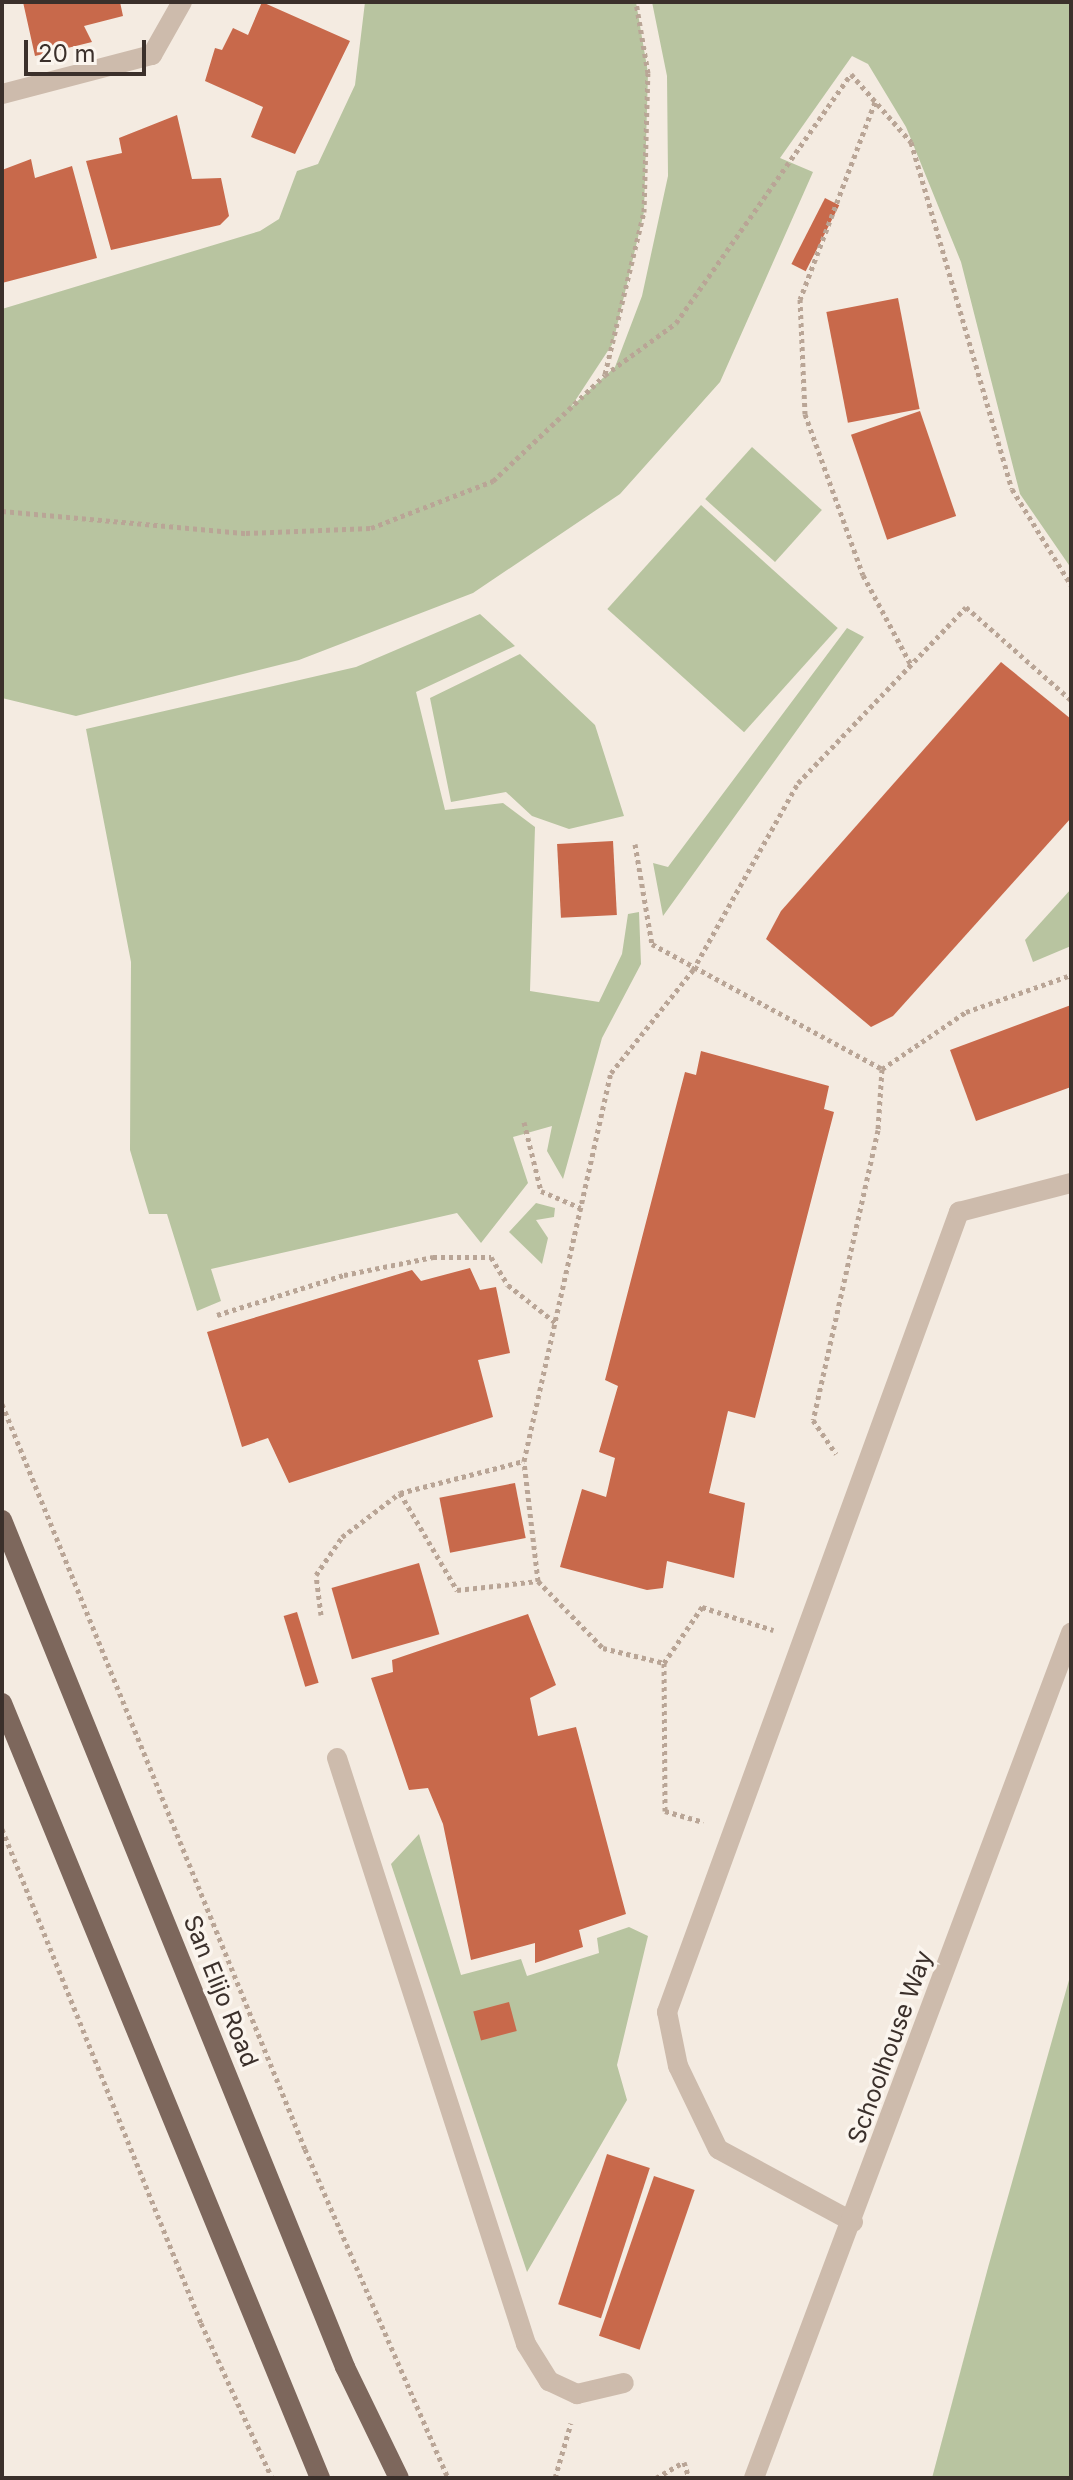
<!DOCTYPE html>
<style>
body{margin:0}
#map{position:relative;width:1073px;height:2480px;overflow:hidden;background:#f4ebe1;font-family:Inter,sans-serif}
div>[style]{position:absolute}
.green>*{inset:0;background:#b8c4a0;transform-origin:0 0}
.building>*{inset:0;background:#c8694b;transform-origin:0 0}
.path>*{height:5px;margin-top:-2.5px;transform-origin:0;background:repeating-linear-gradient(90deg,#b9a596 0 4px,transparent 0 8px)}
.service>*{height:20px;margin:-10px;padding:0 10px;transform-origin:10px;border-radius:10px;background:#cdbbac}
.minor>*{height:20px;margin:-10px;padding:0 10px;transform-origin:10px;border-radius:10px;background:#cdbbac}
.tertiary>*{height:20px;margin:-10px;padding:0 10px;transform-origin:10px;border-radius:10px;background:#cdbbac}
.primary>*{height:20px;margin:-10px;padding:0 10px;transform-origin:10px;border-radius:10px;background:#7d675c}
span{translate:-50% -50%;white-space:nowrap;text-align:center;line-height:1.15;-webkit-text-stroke:7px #fbf5ee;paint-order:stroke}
.street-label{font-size:24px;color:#3b302b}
.frame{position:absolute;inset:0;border:4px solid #3b302b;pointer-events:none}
.scale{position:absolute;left:24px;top:40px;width:122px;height:36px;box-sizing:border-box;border:4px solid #3b302b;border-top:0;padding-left:10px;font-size:24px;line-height:28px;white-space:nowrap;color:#3b302b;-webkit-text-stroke:6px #fbf5ee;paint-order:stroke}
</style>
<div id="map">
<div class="green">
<i style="clip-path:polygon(365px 2px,636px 2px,648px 73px,644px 212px,613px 343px,571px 407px,615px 367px,642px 296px,668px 176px,667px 76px,652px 2px,1071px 2px,1071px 568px,1020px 494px,961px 262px,906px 127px,868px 64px,852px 56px,780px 158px,813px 172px,720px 382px,620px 494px,473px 593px,299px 660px,76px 716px,2px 698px,2px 309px,260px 231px,279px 219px,297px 171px,318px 164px,355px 85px)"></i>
<i style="left:752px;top:447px;width:94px;height:70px;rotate:42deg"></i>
<i style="left:701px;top:505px;width:184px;height:140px;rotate:42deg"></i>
<i style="clip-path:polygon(480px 614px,515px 646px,416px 692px,445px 810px,503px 803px,535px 827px,530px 991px,599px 1002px,622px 954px,628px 914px,639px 912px,641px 964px,602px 1038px,563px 1179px,547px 1151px,552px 1126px,513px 1137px,528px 1183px,481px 1243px,457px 1213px,211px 1269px,221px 1301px,197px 1311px,167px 1214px,149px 1214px,130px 1150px,131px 962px,86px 729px,356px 667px)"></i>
<i style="clip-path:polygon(847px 628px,864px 637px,663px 916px,653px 863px,668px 867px)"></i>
<i style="clip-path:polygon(520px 654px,595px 725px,624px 816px,569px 829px,532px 816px,506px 792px,451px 802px,430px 698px)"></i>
<i style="clip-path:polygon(1071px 889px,1071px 946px,1033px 962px,1025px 940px)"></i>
<i style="clip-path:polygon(536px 1203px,555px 1208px,554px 1217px,536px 1220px,548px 1238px,542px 1264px,509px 1232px)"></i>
<i style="clip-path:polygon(419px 1834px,461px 1975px,521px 1959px,527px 1976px,599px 1953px,597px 1938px,629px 1927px,648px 1936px,617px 2065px,627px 2100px,527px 2272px,391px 1864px)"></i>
<i style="clip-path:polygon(1071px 1973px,1071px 2478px,932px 2478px,989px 2264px)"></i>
</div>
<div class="building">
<i style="clip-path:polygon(23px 2px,120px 2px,123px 16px,84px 26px,92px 42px,35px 56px)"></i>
<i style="clip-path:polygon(262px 2px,350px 41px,295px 154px,251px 137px,263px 107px,205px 81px,215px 48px,222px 50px,233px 28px,248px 35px)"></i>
<i style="clip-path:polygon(177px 115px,192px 179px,221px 178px,229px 216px,220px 225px,111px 250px,86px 161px,122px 153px,119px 138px)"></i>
<i style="clip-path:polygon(31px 159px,35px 178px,72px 166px,97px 258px,2px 283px,2px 170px)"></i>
<i style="left:825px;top:198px;width:16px;height:74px;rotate:27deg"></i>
<i style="left:898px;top:298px;width:113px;height:73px;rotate:79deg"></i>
<i style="left:920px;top:411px;width:111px;height:73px;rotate:71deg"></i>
<i style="clip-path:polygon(1001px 662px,1071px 719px,1071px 818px,893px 1016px,871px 1027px,766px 939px,781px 911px)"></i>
<i style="left:613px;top:841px;width:74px;height:56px;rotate:87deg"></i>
<i style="clip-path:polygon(1071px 1005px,1071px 1087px,976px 1121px,950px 1050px)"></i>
<i style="clip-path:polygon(701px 1051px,829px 1086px,824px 1109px,834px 1112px,755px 1418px,728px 1411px,709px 1493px,745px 1503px,734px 1578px,667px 1561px,663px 1588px,647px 1590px,560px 1567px,582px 1489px,606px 1497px,615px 1458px,599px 1452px,618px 1386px,605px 1380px,685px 1072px,696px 1075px)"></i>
<i style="clip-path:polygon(470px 1268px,480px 1290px,496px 1287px,510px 1353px,478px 1360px,493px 1417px,289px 1483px,268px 1438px,242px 1447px,207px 1332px,412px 1270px,421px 1281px)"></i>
<i style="left:515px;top:1483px;width:56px;height:77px;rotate:79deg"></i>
<i style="left:419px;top:1563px;width:74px;height:91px;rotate:74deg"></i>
<i style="left:297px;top:1612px;width:74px;height:14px;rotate:73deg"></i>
<i style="clip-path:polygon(528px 1614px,556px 1685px,530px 1698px,538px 1736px,576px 1727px,626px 1914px,579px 1930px,583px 1947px,535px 1963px,535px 1943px,471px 1960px,443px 1824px,428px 1788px,409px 1790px,371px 1678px,393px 1672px,392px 1660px)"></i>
<i style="left:509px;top:2002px;width:30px;height:37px;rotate:75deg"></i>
<i style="left:607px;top:2154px;width:45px;height:158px;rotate:18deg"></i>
<i style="left:654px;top:2176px;width:43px;height:169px;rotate:19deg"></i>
</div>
<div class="path">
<i style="left:875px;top:102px;width:211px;rotate:110.8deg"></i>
<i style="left:800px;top:299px;width:115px;rotate:87.5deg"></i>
<i style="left:805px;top:414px;width:171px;rotate:70.2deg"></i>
<i style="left:863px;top:575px;width:102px;rotate:61.9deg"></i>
<i style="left:605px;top:374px;width:167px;rotate:-76.5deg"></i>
<i style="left:644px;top:212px;width:139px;rotate:-88.4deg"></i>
<i style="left:648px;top:73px;width:72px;rotate:-99.6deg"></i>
<i style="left:2px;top:511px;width:245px;rotate:5.2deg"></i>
<i style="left:246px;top:533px;width:125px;rotate:-2.3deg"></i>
<i style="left:371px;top:528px;width:131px;rotate:-21.1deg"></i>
<i style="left:493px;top:481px;width:154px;rotate:-43.4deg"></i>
<i style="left:605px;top:375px;width:88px;rotate:-36.2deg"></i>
<i style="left:676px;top:323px;width:304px;rotate:-54.9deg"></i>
<i style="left:851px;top:74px;width:91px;rotate:48.6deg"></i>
<i style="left:911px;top:142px;width:361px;rotate:73.8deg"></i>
<i style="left:1012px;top:489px;width:113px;rotate:58.4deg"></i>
<i style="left:635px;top:844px;width:101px;rotate:80.4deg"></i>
<i style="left:652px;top:944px;width:262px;rotate:28.5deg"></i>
<i style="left:882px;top:1069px;width:61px;rotate:93.8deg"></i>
<i style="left:878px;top:1130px;width:297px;rotate:102.6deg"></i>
<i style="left:813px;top:1420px;width:41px;rotate:55.9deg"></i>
<i style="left:882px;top:1069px;width:102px;rotate:-34.2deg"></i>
<i style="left:966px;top:1012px;width:111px;rotate:-19.4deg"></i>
<i style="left:524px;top:1122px;width:71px;rotate:76.2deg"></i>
<i style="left:541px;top:1191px;width:43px;rotate:23deg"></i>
<i style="left:217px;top:1315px;width:133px;rotate:-17.5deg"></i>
<i style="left:344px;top:1275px;width:91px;rotate:-11.4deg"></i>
<i style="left:433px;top:1257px;width:58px"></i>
<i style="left:491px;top:1257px;width:33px;rotate:59deg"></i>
<i style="left:508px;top:1285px;width:61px;rotate:38.4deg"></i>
<i style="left:2px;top:1404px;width:804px;rotate:67.87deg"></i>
<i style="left:305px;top:2149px;width:359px;rotate:66.5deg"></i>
<i style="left:400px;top:1493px;width:113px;rotate:59.6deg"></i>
<i style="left:457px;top:1590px;width:81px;rotate:-6.3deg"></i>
<i style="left:538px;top:1581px;width:121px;rotate:-96.7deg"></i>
<i style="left:524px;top:1461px;width:398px;rotate:-77.4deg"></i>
<i style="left:611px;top:1073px;width:132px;rotate:-51.5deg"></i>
<i style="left:693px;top:970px;width:214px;rotate:-60.7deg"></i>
<i style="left:798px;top:783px;width:243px;rotate:-46.3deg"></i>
<i style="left:966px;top:607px;width:140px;rotate:41.5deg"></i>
<i style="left:538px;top:1581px;width:93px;rotate:45.9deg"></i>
<i style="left:603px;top:1648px;width:63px;rotate:13.8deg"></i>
<i style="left:664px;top:1663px;width:68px;rotate:-55.8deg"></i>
<i style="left:702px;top:1607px;width:75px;rotate:17.9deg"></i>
<i style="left:321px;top:1615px;width:40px;rotate:-97.1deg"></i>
<i style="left:316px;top:1575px;width:46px;rotate:-55.6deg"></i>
<i style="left:342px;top:1537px;width:73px;rotate:-37.2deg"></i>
<i style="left:400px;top:1493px;width:128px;rotate:-14.5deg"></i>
<i style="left:664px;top:1663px;width:148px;rotate:89.6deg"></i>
<i style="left:665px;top:1811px;width:40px;rotate:16deg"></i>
<i style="left:2px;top:1829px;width:533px;rotate:68.06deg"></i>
<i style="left:201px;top:2323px;width:170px;rotate:65.4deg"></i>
<i style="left:555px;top:2478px;width:57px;rotate:-73.8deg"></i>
<i style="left:656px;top:2478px;width:32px;rotate:-30deg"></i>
<i style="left:684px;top:2462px;width:17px;rotate:73deg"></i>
</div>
<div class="service">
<i style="left:337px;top:1758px;width:616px;rotate:72.12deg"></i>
<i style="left:526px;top:2344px;width:44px;rotate:58.1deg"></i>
<i style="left:549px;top:2381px;width:31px;rotate:25deg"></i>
<i style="left:577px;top:2394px;width:48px;rotate:-13.2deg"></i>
<i style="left:853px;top:2222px;width:153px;rotate:-151.6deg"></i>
<i style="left:718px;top:2149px;width:92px;rotate:-115.7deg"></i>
<i style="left:678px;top:2066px;width:55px;rotate:-101.5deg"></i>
<i style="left:667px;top:2012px;width:852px;rotate:-69.95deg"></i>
<i style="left:959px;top:1212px;width:116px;rotate:-14.5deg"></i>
</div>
<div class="minor">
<i style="left:2px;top:94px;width:155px;rotate:-14.6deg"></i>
<i style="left:152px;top:55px;width:61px;rotate:-60.5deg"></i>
</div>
<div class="tertiary">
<i style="left:754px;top:2478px;width:903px;rotate:-69.44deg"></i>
</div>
<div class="primary">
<i style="left:2px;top:1520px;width:914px;rotate:67.95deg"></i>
<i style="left:345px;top:2367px;width:123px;rotate:64.1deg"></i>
<i style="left:2px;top:1703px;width:838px;rotate:67.69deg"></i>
</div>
<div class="street-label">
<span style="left:221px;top:1991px;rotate:68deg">San Elijo Road</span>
<span style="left:890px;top:2047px;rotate:-70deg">Schoolhouse Way</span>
</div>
<div class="frame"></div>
<div class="scale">20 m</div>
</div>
